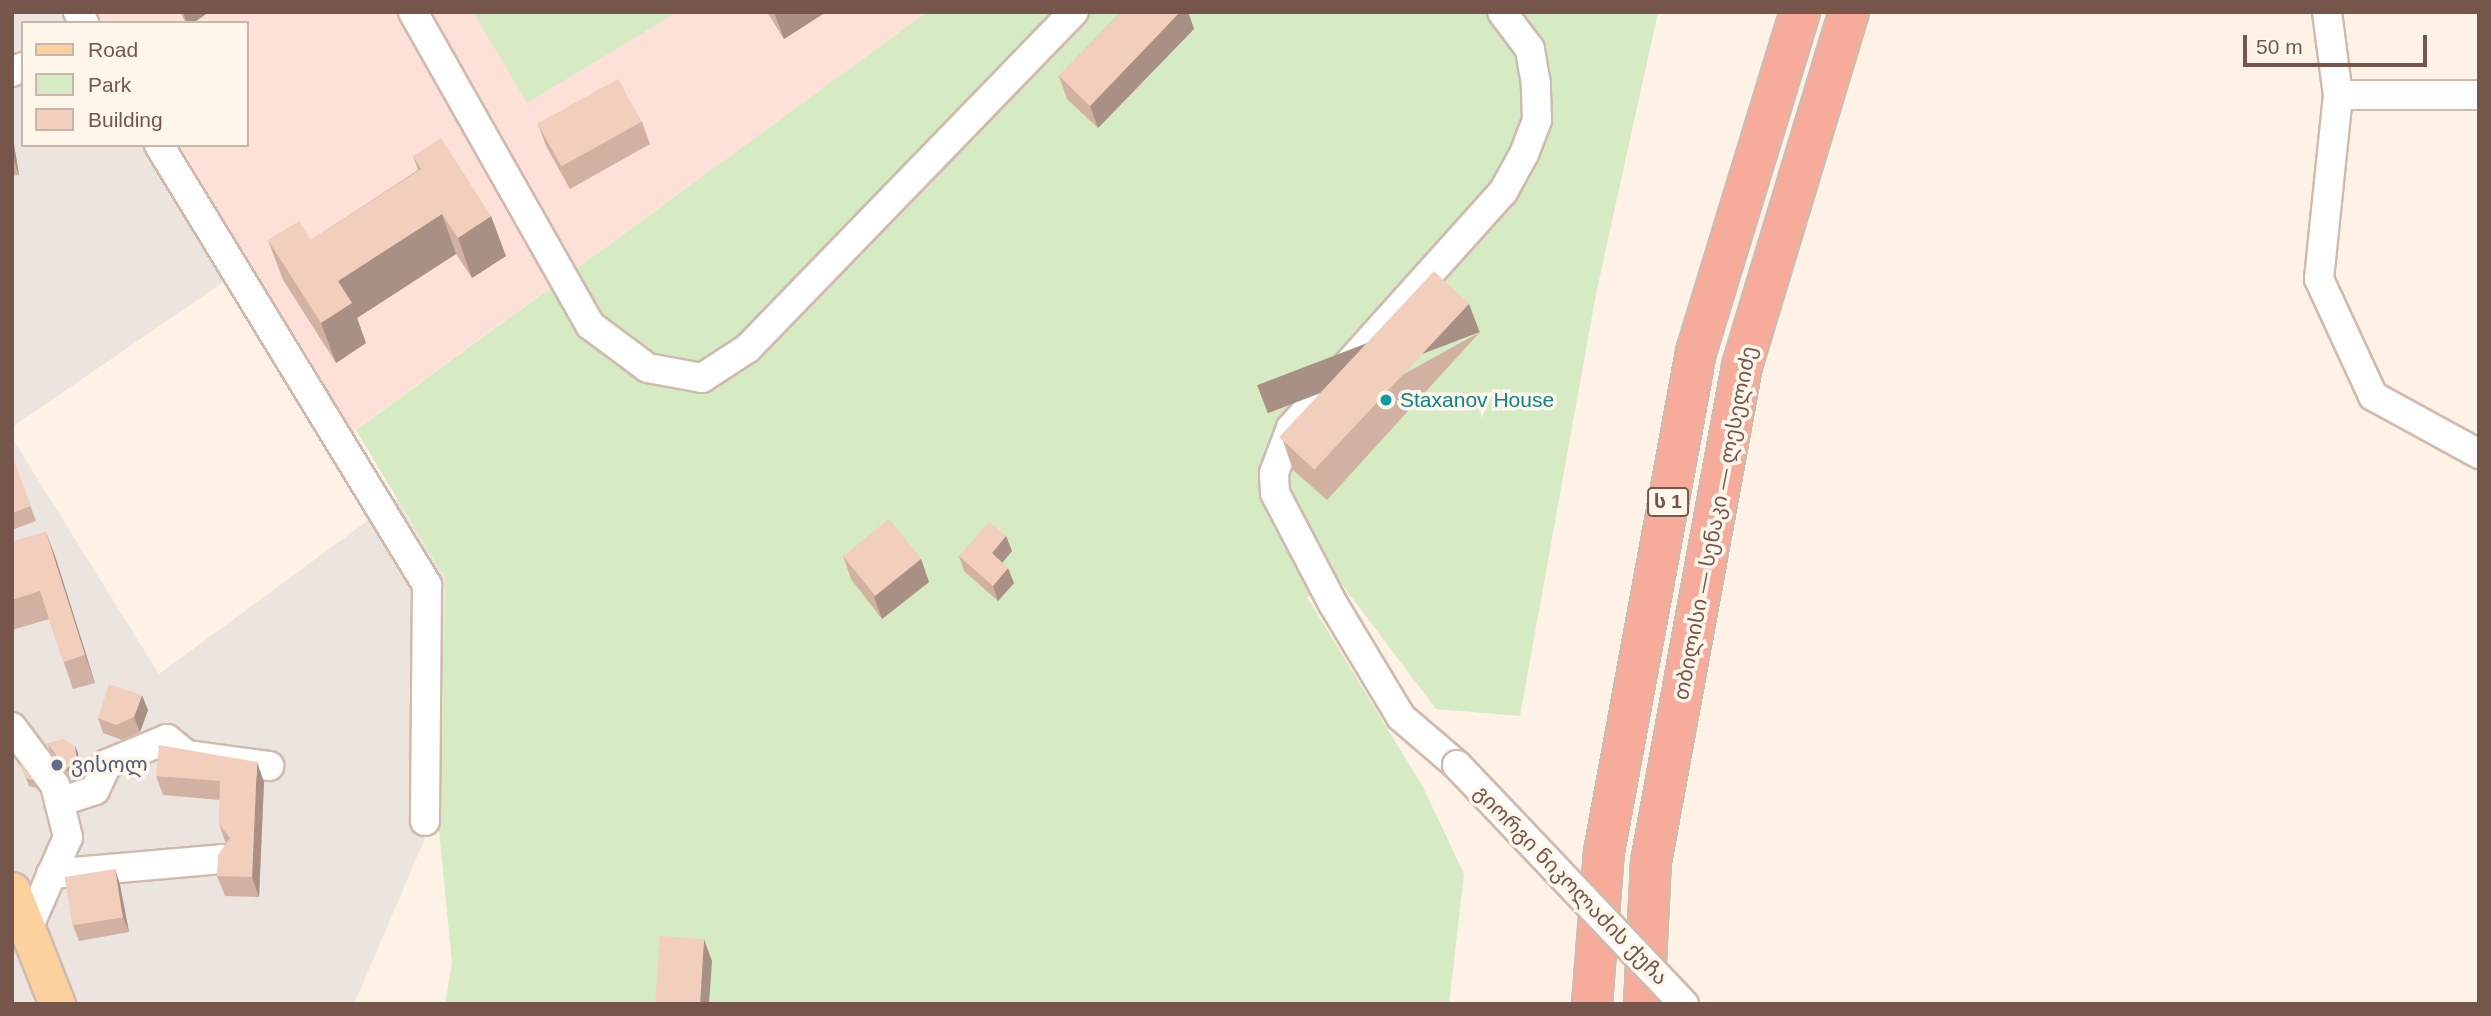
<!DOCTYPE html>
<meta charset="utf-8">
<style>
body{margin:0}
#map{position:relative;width:2491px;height:1016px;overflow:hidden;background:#fdf2e5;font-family:Arial,"Noto Sans Georgian",sans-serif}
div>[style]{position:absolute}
.commercial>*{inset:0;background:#fde1d8}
.industrial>*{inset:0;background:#ece4df}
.green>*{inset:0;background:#d6eac3}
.roads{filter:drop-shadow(2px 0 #d0baae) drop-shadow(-2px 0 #d0baae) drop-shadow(0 2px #d0baae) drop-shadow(0 -2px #d0baae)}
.minor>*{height:28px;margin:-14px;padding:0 14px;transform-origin:14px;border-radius:14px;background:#fff}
.major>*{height:35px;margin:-17.5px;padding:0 17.5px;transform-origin:17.5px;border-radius:17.5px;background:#fcd19d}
.highway>*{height:38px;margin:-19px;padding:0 19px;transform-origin:19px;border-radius:19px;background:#f7ac9b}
.bridges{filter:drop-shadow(2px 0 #d0baae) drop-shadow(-2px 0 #d0baae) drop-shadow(0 2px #d0baae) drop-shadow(0 -2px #d0baae)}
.minor-bridge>*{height:28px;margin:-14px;padding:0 14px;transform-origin:14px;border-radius:14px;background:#fff}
.wall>*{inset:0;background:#d0b1a2}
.shaded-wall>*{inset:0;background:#a99084;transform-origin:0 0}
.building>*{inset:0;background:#f2cebc;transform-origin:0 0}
.dots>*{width:19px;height:19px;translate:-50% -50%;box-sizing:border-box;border:4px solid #fff6eb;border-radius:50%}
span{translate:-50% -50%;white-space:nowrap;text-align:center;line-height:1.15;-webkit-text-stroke:7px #fff6eb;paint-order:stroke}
.shield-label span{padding:2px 5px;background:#fff6eb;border:2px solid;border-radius:5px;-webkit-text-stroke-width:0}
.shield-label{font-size:19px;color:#76564a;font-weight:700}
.culture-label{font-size:21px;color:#0d838f}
.left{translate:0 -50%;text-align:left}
.street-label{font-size:21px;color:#76564a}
.service-label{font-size:21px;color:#4e5e75}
.frame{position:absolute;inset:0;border:14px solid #76564a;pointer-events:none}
.legend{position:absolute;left:21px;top:21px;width:228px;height:126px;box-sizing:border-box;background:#fff6eb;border:2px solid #c8b6ab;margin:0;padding:9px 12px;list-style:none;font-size:21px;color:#76564a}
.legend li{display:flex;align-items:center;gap:14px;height:35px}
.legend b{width:35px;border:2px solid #c8b6ab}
.scale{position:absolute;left:2243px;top:35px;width:184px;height:32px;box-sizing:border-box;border:4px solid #76564a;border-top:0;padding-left:9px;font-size:21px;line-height:24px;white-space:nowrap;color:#76564a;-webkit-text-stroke:5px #fff6eb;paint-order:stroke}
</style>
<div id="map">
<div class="commercial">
<i style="clip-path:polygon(63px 12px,927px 12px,332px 447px,145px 145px,247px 145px,247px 23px,69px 23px)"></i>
</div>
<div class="industrial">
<i style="clip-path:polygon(12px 12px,63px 12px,69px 23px,23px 23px,23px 145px,145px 145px,228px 279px,12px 427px)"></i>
<i style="clip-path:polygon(12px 438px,159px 674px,397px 499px,446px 580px,437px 810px,354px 1004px,12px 1004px)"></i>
</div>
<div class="green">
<i style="clip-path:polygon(473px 12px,677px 12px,527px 103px)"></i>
<i style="clip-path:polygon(927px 12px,1658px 12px,1596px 294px,1520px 716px,1436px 709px,1340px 582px,1307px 597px,1423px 787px,1464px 874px,1449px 1004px,445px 1004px,452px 963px,437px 810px,446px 580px,356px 430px)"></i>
</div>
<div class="roads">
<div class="minor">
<i style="left:78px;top:12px;width:13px;rotate:61deg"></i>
<i style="left:413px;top:12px;width:360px;rotate:60.5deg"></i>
<i style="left:590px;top:325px;width:72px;rotate:36.6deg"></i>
<i style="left:648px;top:368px;width:55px;rotate:10.5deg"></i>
<i style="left:702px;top:378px;width:55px;rotate:-33.1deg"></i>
<i style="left:748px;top:348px;width:468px;rotate:-45.9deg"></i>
<i style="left:2327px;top:12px;width:84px;rotate:82.5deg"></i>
<i style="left:2338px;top:95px;width:185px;rotate:95.9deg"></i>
<i style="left:2319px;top:279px;width:129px;rotate:65.2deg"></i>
<i style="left:2373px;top:396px;width:121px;rotate:28.7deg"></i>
<i style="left:12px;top:72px;width:12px;rotate:-24deg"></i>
<i style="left:2338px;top:95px;width:141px"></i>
<i style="left:159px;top:145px;width:515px;rotate:58.65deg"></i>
<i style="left:427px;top:585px;width:236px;rotate:90.5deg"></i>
<i style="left:12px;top:727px;width:72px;rotate:53.4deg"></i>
<i style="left:55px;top:785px;width:54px;rotate:76deg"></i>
<i style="left:68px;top:837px;width:99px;rotate:113.7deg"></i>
<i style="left:1457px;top:765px;width:74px;rotate:-139.4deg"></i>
<i style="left:1401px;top:717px;width:132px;rotate:-121deg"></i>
<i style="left:1333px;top:604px;width:125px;rotate:-117.6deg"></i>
<i style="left:1275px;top:493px;width:20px;rotate:-93deg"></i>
<i style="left:1274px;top:473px;width:48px;rotate:-69.3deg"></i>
<i style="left:1291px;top:428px;width:317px;rotate:-48.1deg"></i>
<i style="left:1503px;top:192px;width:43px;rotate:-61.1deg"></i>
<i style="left:1524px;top:154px;width:36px;rotate:-69deg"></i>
<i style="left:1537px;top:120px;width:36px;rotate:-92deg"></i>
<i style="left:1536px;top:84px;width:36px;rotate:-100deg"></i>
<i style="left:1530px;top:49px;width:46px;rotate:-127.1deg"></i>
<i style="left:59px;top:802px;width:38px;rotate:-18deg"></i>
<i style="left:95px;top:790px;width:29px;rotate:-65deg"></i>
<i style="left:107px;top:764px;width:65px;rotate:-22.6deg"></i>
<i style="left:167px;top:739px;width:26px;rotate:39deg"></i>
<i style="left:187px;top:755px;width:83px;rotate:7.6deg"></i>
<i style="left:51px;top:874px;width:171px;rotate:-5deg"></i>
</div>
<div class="major">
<i style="left:12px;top:890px;width:123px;rotate:68.5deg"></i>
</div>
<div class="highway">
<i style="left:1592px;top:1004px;width:152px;rotate:-85.5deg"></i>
<i style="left:1604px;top:852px;width:508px;rotate:-79.57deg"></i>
<i style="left:1696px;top:352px;width:356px;rotate:-73deg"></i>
<i style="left:1644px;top:1004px;width:142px;rotate:-87.2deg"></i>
<i style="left:1651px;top:862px;width:504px;rotate:-79.6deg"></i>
<i style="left:1742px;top:366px;width:370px;rotate:-73.2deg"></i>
</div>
</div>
<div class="bridges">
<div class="minor-bridge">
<i style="left:1457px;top:765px;width:330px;rotate:46.5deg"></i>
</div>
</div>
<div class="wall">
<i style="clip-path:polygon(180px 12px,209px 12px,193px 23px,186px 23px)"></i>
<i style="clip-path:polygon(767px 12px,826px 12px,784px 39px)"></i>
<i style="clip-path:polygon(1121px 12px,1188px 12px,1194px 29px,1098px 128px,1067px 99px,1059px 76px)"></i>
<i style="clip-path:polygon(642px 122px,650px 144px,570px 189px,546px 146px,538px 124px)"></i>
<i style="clip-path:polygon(12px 132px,19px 175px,12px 176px)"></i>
<i style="clip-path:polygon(413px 156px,506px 256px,472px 278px,456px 254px,357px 318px,366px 343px,336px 363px,283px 280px,268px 240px,311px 240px,418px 170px)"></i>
<i style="clip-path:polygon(1480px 332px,1327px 500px,1293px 470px,1283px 441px)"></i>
<i style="clip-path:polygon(12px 457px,36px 521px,12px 530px)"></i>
<i style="clip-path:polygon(46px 532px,56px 559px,95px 683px,73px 689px,49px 619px,12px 630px,12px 542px)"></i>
<i style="clip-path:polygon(1006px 536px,1012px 551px,1002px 563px,1014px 583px,998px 601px,964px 571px,959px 556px)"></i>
<i style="clip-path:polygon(843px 556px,921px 559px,929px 582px,882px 619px,851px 579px)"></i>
<i style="clip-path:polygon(148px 710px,140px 732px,122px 740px,103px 733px,98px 718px)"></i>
<i style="clip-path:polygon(47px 743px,75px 746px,78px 753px,79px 767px,70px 777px,50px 750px)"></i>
<i style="clip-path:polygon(19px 760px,33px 780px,36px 788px,29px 786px)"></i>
<i style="clip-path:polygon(156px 776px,264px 782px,259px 897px,225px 896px,217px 876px,226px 844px,219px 824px,220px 800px,163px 795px)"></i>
<i style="clip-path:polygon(115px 869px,120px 885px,129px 932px,79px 941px,73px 925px)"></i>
</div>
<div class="shaded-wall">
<i style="clip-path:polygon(183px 12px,209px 12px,193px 23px,187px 23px)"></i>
<i style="clip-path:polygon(774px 12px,826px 12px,784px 39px)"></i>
<i style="clip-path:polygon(1180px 12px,1188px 12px,1194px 29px,1098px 128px,1090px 106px)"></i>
<i style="clip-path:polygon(12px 132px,19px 175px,12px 156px)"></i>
<i style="clip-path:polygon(442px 214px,456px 254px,357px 318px,366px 343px,336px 363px,321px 323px,338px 281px)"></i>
<i style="clip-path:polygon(491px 216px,506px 256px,472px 278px,458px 238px)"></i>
<i style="left:1469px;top:304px;width:30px;height:227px;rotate:69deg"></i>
<i style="clip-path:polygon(46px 532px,56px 559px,95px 683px,85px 655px)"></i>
<i style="clip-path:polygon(1006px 536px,1012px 551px,997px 569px,992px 553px)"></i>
<i style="clip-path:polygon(921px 559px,929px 582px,882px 619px,874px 597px)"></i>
<i style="clip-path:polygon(1008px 568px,1014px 583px,998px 601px,993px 586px)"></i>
<i style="clip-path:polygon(142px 695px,148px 710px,140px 732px,134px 717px)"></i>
<i style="clip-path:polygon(75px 746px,78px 753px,79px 767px,70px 777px,67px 769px)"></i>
<i style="clip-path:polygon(257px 762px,264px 782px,259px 897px,252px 877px)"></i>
<i style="clip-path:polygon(115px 869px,120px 885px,129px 932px,123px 917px)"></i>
<i style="clip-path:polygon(704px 939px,712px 961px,709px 1004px,700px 1004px)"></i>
</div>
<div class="building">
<i style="clip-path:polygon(1121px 12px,1180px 12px,1090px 106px,1059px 76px)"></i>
<i style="left:618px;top:79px;width:49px;height:92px;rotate:61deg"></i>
<i style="clip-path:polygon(441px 138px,491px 216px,458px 238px,442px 214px,338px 281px,352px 303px,321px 323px,268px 240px,299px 221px,311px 240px,421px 169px,413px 156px)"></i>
<i style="left:1434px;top:271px;width:48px;height:227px;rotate:43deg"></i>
<i style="clip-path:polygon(12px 457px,31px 506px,12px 513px)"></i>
<i style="left:889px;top:519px;width:51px;height:59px;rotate:51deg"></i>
<i style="clip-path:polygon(989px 522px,1006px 536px,992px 553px,1008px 568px,993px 586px,959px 556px)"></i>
<i style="clip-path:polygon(46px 532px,85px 655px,63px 662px,40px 591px,12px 600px,12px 542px)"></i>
<i style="clip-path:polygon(109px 684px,142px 695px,134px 717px,116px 725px,98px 718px)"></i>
<i style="clip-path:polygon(63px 739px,75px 746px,77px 760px,67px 769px,47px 743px)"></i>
<i style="clip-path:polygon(159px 745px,257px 762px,252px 877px,217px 876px,218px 855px,230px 838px,219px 824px,220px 781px,156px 776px)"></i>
<i style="clip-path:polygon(19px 760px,33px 780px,26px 778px)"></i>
<i style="left:115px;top:869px;width:49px;height:51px;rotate:81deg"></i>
<i style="left:660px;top:936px;width:44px;height:68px;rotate:4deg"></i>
</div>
<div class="dots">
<i style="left:1386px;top:400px;background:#0f9aa8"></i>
<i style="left:57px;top:765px;background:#5c6f8a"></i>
</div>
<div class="shield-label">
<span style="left:1668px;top:502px">ს 1</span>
</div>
<div class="culture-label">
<span class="left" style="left:1400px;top:400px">Staxanov House</span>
</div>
<div class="street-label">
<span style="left:1715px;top:523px;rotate:-79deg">თბილისი — სენაკი — ლესელიძე</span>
<span style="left:1571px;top:885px;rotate:46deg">გიორგი ნიკოლაძის ქუჩა</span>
</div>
<div class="service-label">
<span class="left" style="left:71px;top:765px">ვისოლ</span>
</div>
<div class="frame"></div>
<ul class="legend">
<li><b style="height:9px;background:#fcd19d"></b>Road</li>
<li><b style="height:19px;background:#d6eac3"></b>Park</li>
<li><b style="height:19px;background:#f2cebc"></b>Building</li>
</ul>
<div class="scale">50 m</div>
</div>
